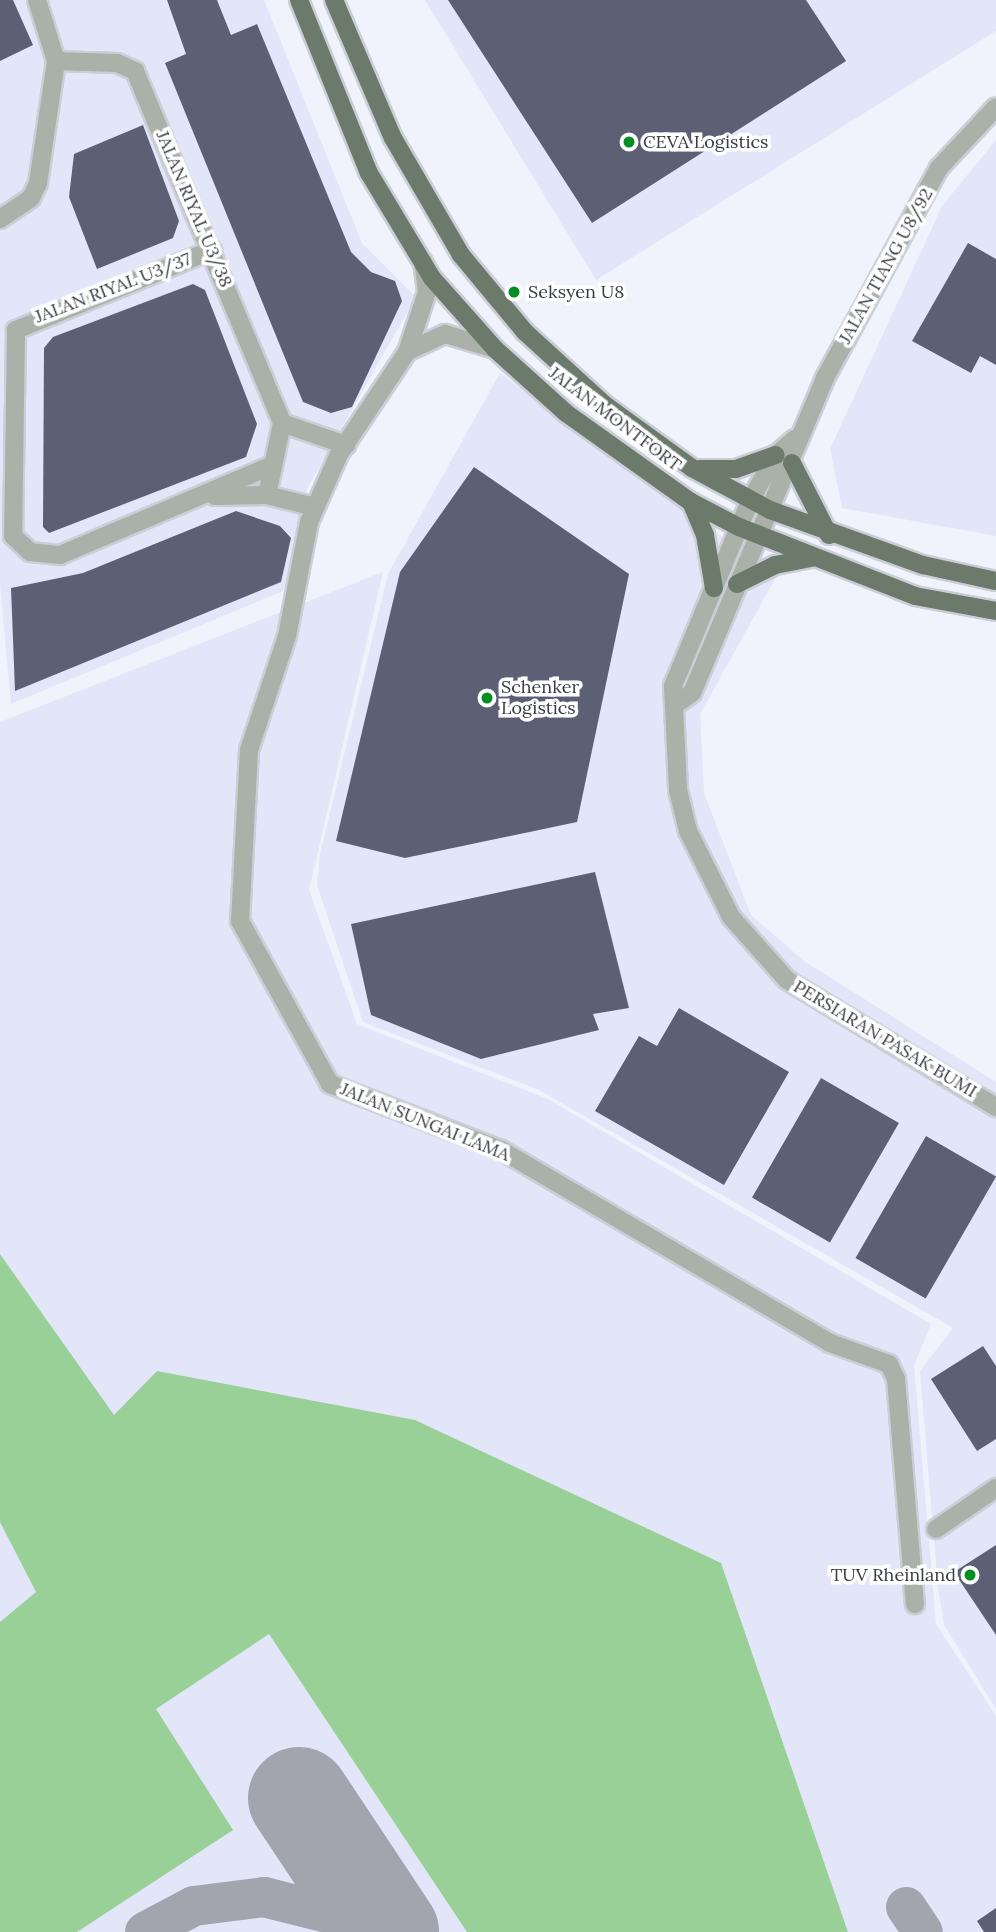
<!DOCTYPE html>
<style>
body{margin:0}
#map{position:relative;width:996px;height:1932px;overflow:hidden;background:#f0f2fc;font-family:Lora,serif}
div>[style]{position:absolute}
.built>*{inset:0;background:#e3e6f9}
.green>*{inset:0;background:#98d098}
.taxiway>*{height:40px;margin:-20px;padding:0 20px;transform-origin:20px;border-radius:20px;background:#a2a4ae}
.runway>*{height:102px;margin:-51px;padding:0 51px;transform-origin:51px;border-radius:51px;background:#a2a4ae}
.building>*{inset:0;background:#5d6075;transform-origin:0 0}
.roads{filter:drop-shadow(2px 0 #ccced7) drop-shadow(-2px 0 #ccced7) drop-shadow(0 2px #ccced7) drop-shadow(0 -2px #ccced7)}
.street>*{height:18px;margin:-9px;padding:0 9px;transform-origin:9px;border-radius:9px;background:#a9b1a8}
.primary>*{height:18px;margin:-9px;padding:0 9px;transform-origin:9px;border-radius:9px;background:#6b7a6b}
.dots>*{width:19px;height:19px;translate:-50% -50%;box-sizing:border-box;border:4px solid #fff;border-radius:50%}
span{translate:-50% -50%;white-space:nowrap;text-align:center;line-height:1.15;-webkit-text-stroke:7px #fff;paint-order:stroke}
.poi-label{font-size:18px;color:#3a3c45}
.left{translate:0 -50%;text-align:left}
.right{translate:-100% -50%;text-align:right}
.street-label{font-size:18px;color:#3a3c45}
</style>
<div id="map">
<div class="built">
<i style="clip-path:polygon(0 0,264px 0,362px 243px,416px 297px,307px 489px,288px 589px,11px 704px,0 585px)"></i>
<i style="clip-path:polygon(425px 0,996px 0,996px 31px,596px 280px)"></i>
<i style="clip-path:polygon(996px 140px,996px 536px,842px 508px,830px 449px,942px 206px)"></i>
<i style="clip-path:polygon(500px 373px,776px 577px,700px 714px,704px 793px,751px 915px,804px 961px,996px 1082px,996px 1709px,944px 1625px,938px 1587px,920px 1371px,953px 1328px,539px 1090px,363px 1022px,317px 885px,320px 854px,388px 574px)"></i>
<i style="clip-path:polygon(383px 572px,309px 890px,357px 1024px,548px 1099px,931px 1324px,914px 1365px,936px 1624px,996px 1716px,996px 1932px,0 1932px,0 722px)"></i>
</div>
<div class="green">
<i style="clip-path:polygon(0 1254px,114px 1415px,157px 1371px,415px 1420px,721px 1563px,848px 1932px,467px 1932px,269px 1634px,156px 1709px,233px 1830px,77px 1932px,0 1932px,0 1622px,36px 1592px,0 1522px)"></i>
</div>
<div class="taxiway">
<i style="left:906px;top:1907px;width:30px;rotate:56deg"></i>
<i style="left:145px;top:1932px;width:55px;rotate:-28deg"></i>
<i style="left:194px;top:1906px;width:71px;rotate:-7.3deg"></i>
<i style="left:264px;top:1897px;width:77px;rotate:14.2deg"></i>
<i style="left:339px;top:1916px;width:31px;rotate:31deg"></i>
</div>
<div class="runway">
<i style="left:299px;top:1798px;width:161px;rotate:56.4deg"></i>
</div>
<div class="building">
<i style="clip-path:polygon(0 0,13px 0,33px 45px,0 61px)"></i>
<i style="clip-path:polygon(167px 0,217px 0,231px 35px,257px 24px,351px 252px,371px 272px,395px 281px,402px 301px,352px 407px,331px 413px,303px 402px,165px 63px,186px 54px)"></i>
<i style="clip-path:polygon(448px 0,806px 0,846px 61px,592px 223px)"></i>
<i style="clip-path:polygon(143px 125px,179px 221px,173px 238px,97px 269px,69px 197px,74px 154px)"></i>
<i style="clip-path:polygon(968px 243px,996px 259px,996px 365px,980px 356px,971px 373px,912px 341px)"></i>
<i style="clip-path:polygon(193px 284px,205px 290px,257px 424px,246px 457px,49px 533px,43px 527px,44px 348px,53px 337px)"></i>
<i style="clip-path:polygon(474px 467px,629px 574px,577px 822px,405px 858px,336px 841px,400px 572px)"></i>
<i style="clip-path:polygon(236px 511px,280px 526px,291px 538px,281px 582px,15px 691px,11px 588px,83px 573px)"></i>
<i style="clip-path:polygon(595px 872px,629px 1008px,593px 1014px,599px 1030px,481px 1059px,371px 1015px,351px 924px)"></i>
<i style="clip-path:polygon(679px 1008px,789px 1072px,724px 1185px,595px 1111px,639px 1036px,657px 1046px)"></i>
<i style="left:821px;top:1078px;width:90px;height:138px;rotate:30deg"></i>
<i style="left:926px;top:1136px;width:81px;height:141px;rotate:30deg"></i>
<i style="clip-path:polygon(983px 1346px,996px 1366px,996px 1439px,977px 1451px,931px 1379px)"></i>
<i style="clip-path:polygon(996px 1545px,996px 1635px,954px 1572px)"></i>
<i style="clip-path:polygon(996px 1908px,996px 1932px,984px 1932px,977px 1921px)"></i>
</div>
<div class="roads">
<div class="street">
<i style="left:56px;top:61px;width:61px;rotate:1.9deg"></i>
<i style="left:117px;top:63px;width:20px;rotate:24deg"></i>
<i style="left:135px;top:71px;width:381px;rotate:67.3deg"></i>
<i style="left:0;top:219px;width:37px;rotate:-34deg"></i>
<i style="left:31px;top:198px;width:17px;rotate:-65deg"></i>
<i style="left:38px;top:183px;width:123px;rotate:-81.6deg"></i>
<i style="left:56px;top:61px;width:64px;rotate:-107.3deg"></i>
<i style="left:212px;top:250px;width:212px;rotate:157.8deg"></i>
<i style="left:16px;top:330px;width:206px;rotate:90.8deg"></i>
<i style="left:13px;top:536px;width:23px;rotate:43deg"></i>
<i style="left:30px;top:552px;width:30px;rotate:6deg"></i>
<i style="left:60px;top:555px;width:229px;rotate:-22.9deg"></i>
<i style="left:423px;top:262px;width:30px;rotate:82deg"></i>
<i style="left:427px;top:292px;width:63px;rotate:108.4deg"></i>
<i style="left:407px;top:352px;width:123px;rotate:123.7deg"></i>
<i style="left:339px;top:454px;width:74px;rotate:113.8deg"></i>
<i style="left:309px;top:522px;width:116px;rotate:100.9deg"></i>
<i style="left:287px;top:636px;width:120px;rotate:108.4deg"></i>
<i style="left:249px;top:750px;width:171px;rotate:93deg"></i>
<i style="left:240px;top:921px;width:186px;rotate:61.1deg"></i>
<i style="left:330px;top:1084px;width:183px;rotate:21.1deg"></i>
<i style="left:501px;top:1150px;width:381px;rotate:30.4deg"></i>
<i style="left:830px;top:1343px;width:63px;rotate:19.6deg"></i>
<i style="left:889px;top:1364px;width:17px;rotate:65deg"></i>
<i style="left:896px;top:1379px;width:226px;rotate:85.2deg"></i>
<i style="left:408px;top:351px;width:41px;rotate:-24.7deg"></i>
<i style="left:445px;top:334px;width:52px;rotate:16.7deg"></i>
<i style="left:795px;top:439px;width:25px;rotate:140deg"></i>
<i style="left:776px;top:455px;width:53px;rotate:119.5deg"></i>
<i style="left:750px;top:501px;width:200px;rotate:112.6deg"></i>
<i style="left:673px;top:686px;width:104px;rotate:87.2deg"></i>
<i style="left:678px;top:790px;width:42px;rotate:76.3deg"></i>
<i style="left:688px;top:831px;width:96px;rotate:63.4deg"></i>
<i style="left:731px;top:917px;width:84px;rotate:48.4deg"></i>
<i style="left:787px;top:980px;width:245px;rotate:31.3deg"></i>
<i style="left:215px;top:496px;width:52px;rotate:-1.1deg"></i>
<i style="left:315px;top:507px;width:49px;rotate:-166deg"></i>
<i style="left:267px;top:495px;width:74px;rotate:-78.2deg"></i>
<i style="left:282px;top:423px;width:68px;rotate:19deg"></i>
<i style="left:678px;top:703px;width:17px;rotate:-36deg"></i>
<i style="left:692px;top:693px;width:342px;rotate:-67.1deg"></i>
<i style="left:825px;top:378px;width:239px;rotate:-61.5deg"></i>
<i style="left:939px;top:168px;width:83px;rotate:-46.9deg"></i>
<i style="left:936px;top:1529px;width:73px;rotate:-34.3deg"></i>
</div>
<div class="primary">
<i style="left:299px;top:0;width:187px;rotate:68deg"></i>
<i style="left:369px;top:173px;width:122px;rotate:59deg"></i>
<i style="left:432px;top:278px;width:95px;rotate:48.4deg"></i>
<i style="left:495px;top:349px;width:96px;rotate:42deg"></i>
<i style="left:566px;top:413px;width:153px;rotate:35.5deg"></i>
<i style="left:691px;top:502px;width:54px;rotate:27.5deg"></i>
<i style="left:739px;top:527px;width:189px;rotate:21.4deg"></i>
<i style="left:915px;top:596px;width:82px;rotate:10.5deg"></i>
<i style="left:334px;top:0;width:150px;rotate:66.9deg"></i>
<i style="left:393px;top:138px;width:135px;rotate:59.8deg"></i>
<i style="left:461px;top:255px;width:100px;rotate:50.3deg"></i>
<i style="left:525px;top:332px;width:108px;rotate:42.4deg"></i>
<i style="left:605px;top:405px;width:107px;rotate:35.9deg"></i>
<i style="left:692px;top:468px;width:89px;rotate:28.3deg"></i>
<i style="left:770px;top:510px;width:163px;rotate:19.8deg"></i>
<i style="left:923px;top:565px;width:75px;rotate:12.4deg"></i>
<i style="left:792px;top:463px;width:81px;rotate:62.8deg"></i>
<i style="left:699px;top:469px;width:37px"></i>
<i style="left:736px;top:469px;width:42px;rotate:-19.3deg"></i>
<i style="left:691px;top:502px;width:36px;rotate:67deg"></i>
<i style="left:705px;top:535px;width:54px;rotate:80.4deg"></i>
<i style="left:737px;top:584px;width:42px;rotate:-26.6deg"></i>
<i style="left:775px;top:565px;width:38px;rotate:-11deg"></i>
</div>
</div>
<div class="dots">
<i style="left:629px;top:142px;background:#028f21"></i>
<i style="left:514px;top:292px;background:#028f21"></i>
<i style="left:487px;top:698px;background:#028f21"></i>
<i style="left:970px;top:1575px;background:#028f21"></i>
</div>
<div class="poi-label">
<span class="left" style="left:643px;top:142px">CEVA Logistics</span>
<span class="left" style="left:528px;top:292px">Seksyen U8</span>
<span class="left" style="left:501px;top:698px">Schenker<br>Logistics</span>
<span class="right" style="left:956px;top:1575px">TUV Rheinland</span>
</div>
<div class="street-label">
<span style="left:194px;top:209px;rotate:67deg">JALAN RIYAL U3/38</span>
<span style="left:886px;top:266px;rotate:-61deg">JALAN TIANG U8/92</span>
<span style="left:113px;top:288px;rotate:-21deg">JALAN RIYAL U3/37</span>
<span style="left:615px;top:419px;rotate:37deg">JALAN MONTFORT</span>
<span style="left:885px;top:1039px;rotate:31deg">PERSIARAN PASAK BUMI</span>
<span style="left:425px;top:1122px;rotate:22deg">JALAN SUNGAI LAMA</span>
</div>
</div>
